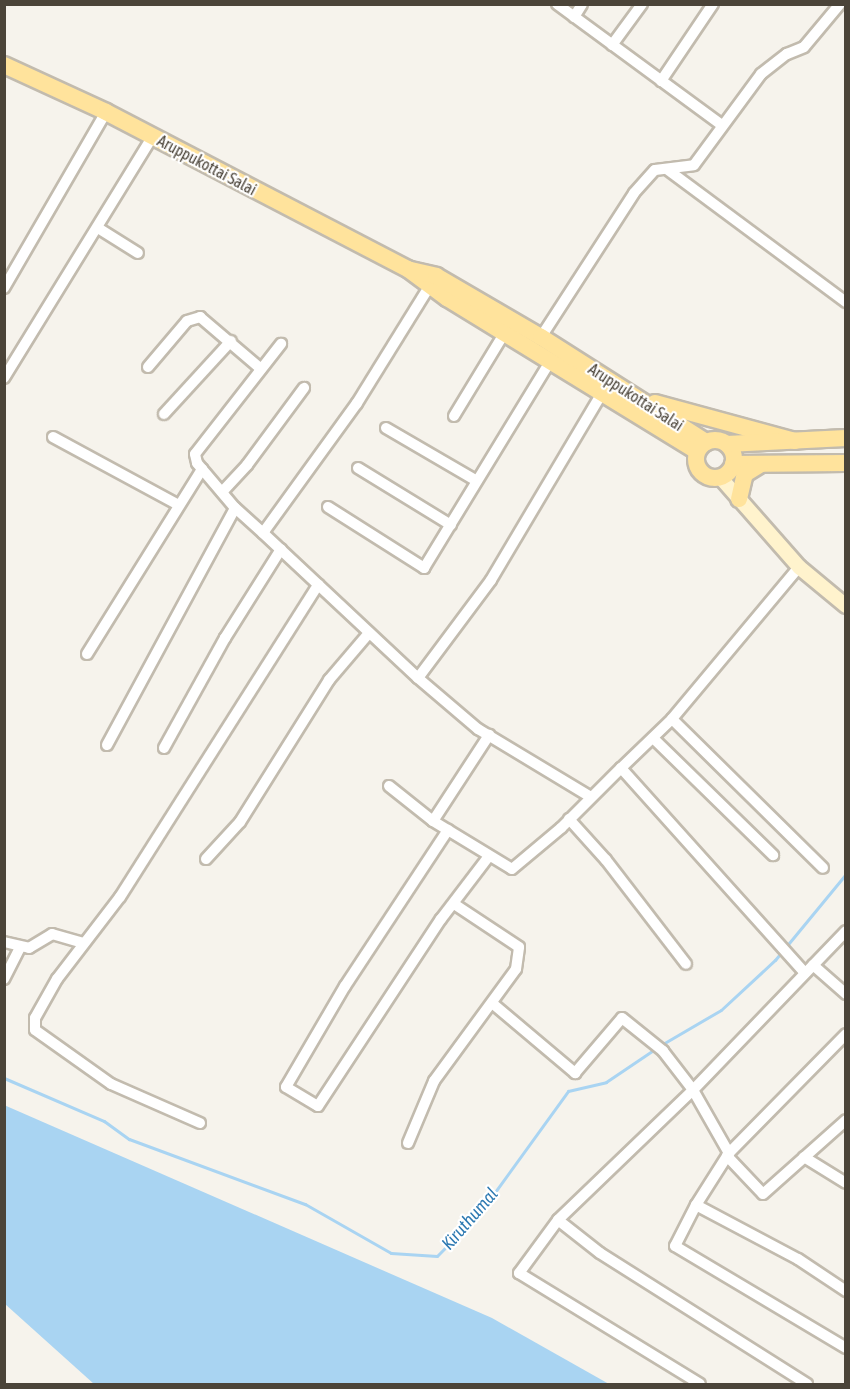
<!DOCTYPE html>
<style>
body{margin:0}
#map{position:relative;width:850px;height:1389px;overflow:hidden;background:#f6f3ec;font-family:"Asap Condensed",sans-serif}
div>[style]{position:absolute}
.water>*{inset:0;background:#a9d4f2}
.stream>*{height:3px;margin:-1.5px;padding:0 1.5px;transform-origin:1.5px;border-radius:1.5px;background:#a9d4f2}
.roads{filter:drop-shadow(2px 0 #c2bbae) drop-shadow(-2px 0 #c2bbae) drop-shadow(0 2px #c2bbae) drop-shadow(0 -2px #c2bbae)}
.street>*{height:10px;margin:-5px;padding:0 5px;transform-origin:5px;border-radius:5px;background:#fff}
.secondary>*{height:14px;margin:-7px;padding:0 7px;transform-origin:7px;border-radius:7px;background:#fff3cd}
.primary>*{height:16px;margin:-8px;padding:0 8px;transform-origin:8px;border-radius:8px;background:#ffe39c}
.primary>.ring{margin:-8px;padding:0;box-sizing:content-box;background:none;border:16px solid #ffe39c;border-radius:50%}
span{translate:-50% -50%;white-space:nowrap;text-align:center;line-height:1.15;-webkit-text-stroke:4.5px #fff;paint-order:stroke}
.street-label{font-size:16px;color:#4b4439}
.water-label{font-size:18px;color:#2e7ab2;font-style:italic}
.frame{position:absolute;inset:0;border:6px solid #4b4439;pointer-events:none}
</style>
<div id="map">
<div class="water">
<i style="clip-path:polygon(4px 1105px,492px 1318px,609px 1384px,94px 1384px,5px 1304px)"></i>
</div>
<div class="stream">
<i style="left:661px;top:1045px;width:69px;rotate:-30.3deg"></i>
<i style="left:721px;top:1010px;width:74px;rotate:-42.8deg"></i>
<i style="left:775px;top:960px;width:112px;rotate:-50.5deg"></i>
<i style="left:4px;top:1078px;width:109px;rotate:23.3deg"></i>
<i style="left:104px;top:1121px;width:31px;rotate:36deg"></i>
<i style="left:129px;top:1139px;width:188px;rotate:20.3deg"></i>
<i style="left:305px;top:1204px;width:99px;rotate:29.7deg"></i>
<i style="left:391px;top:1253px;width:46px;rotate:3.7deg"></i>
<i style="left:437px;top:1256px;width:64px;rotate:-45.6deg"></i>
<i style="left:482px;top:1210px;width:147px;rotate:-54.1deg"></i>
<i style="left:568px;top:1091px;width:39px;rotate:-13deg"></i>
<i style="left:606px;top:1082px;width:59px;rotate:-34deg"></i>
</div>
<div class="roads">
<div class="street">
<i style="left:557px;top:4px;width:205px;rotate:36.3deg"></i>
<i style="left:574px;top:17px;width:15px;rotate:-58deg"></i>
<i style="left:612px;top:45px;width:51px;rotate:-53.8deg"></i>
<i style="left:661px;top:81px;width:93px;rotate:-56deg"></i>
<i style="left:668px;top:170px;width:222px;rotate:36.6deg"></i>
<i style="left:98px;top:228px;width:47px;rotate:32deg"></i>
<i style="left:429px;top:287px;width:137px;rotate:121.8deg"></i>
<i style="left:357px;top:403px;width:160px;rotate:125.9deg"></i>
<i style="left:263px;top:533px;width:212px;rotate:43.1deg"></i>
<i style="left:418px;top:678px;width:122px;rotate:-53.3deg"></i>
<i style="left:491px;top:580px;width:217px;rotate:-59.3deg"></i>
<i style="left:4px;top:288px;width:203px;rotate:-59.9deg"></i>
<i style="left:541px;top:337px;width:171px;rotate:-57.1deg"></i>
<i style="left:634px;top:193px;width:31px;rotate:-48deg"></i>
<i style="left:655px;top:170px;width:39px;rotate:-7deg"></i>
<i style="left:694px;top:165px;width:113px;rotate:-53.6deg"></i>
<i style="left:761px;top:74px;width:33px;rotate:-38deg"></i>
<i style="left:787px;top:54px;width:18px;rotate:-22deg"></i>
<i style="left:804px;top:47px;width:56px;rotate:-50.1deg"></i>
<i style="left:148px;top:367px;width:60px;rotate:-49.7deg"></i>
<i style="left:187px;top:321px;width:14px;rotate:-17deg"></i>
<i style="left:200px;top:317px;width:80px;rotate:40.4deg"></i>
<i style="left:4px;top:378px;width:284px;rotate:-58.4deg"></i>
<i style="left:164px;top:414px;width:99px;rotate:-47.5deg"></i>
<i style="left:454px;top:416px;width:98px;rotate:-58.7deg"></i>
<i style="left:386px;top:428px;width:105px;rotate:30.2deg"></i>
<i style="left:53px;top:437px;width:141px;rotate:28.4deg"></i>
<i style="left:358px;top:468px;width:109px;rotate:31.5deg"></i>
<i style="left:222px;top:492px;width:37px;rotate:-47deg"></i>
<i style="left:247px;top:465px;width:96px;rotate:-53.5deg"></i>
<i style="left:328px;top:507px;width:114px;rotate:32.4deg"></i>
<i style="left:424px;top:568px;width:244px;rotate:-58.6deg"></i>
<i style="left:263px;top:533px;width:38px;rotate:-138deg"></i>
<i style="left:235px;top:508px;width:59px;rotate:-130.2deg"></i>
<i style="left:197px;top:463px;width:9px;rotate:-103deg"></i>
<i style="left:195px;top:454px;width:140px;rotate:-52deg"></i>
<i style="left:799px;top:567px;width:198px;rotate:129.9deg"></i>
<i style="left:672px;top:719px;width:71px;rotate:136.1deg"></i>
<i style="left:621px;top:768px;width:275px;rotate:48.1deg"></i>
<i style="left:87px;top:654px;width:218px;rotate:-58.1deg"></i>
<i style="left:418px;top:678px;width:79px;rotate:40.4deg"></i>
<i style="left:478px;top:729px;width:130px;rotate:31.1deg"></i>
<i style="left:672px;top:719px;width:212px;rotate:44.6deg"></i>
<i style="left:653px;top:738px;width:168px;rotate:44.3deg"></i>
<i style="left:107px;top:745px;width:269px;rotate:-61.6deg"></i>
<i style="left:164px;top:748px;width:126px;rotate:-61deg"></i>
<i style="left:225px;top:638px;width:105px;rotate:-57.8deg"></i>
<i style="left:389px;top:786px;width:56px;rotate:38.5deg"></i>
<i style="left:433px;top:821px;width:92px;rotate:31.3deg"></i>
<i style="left:512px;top:869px;width:64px;rotate:-39.9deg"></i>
<i style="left:561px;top:828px;width:85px;rotate:-45deg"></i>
<i style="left:569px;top:819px;width:55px;rotate:47.9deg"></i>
<i style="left:606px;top:860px;width:131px;rotate:52.4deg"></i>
<i style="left:433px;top:821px;width:103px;rotate:-56.9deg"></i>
<i style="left:448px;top:830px;width:187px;rotate:123.4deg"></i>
<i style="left:345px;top:986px;width:117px;rotate:120.3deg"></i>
<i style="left:286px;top:1087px;width:37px;rotate:31deg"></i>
<i style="left:318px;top:1106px;width:224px;rotate:-56.7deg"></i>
<i style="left:441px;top:919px;width:79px;rotate:-52.7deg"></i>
<i style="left:206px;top:859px;width:50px;rotate:-47.4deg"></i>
<i style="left:240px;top:822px;width:168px;rotate:-57.9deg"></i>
<i style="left:329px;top:680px;width:62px;rotate:-49.6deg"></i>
<i style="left:846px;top:931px;width:221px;rotate:133.9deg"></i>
<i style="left:693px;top:1090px;width:73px;rotate:60.3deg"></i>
<i style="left:729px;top:1153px;width:62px;rotate:122.4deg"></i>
<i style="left:696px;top:1205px;width:115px;rotate:27.9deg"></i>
<i style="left:798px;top:1259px;width:58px;rotate:33.7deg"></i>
<i style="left:4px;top:942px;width:26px;rotate:13deg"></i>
<i style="left:29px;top:948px;width:27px;rotate:-31deg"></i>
<i style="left:52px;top:934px;width:33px;rotate:16deg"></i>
<i style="left:813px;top:965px;width:44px;rotate:41.3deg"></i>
<i style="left:4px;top:979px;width:35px;rotate:-63deg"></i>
<i style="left:492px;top:1003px;width:109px;rotate:40.1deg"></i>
<i style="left:575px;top:1073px;width:72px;rotate:-49.5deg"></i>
<i style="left:622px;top:1018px;width:53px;rotate:38.8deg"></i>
<i style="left:663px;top:1051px;width:49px;rotate:52.4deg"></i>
<i style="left:693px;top:1090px;width:187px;rotate:136.1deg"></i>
<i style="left:558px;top:1220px;width:53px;rotate:38.2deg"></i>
<i style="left:600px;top:1253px;width:245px;rotate:32.3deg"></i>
<i style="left:200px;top:1123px;width:97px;rotate:-156.3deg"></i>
<i style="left:111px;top:1084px;width:93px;rotate:-144.6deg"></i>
<i style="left:35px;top:1030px;width:12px;rotate:-90deg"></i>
<i style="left:35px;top:1018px;width:45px;rotate:-60.6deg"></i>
<i style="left:57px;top:979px;width:103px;rotate:-52.5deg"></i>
<i style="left:120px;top:897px;width:370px;rotate:-57.6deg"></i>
<i style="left:408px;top:1143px;width:67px;rotate:-67.2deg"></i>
<i style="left:434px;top:1081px;width:139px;rotate:-53.8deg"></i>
<i style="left:516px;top:969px;width:22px;rotate:-82deg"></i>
<i style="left:519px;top:947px;width:78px;rotate:-146.5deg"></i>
<i style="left:729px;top:1153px;width:167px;rotate:-45.5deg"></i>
<i style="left:727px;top:1156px;width:52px;rotate:46.5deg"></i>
<i style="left:763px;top:1194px;width:111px;rotate:-41.7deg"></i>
<i style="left:804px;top:1157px;width:49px;rotate:31.8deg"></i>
<i style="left:696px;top:1205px;width:46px;rotate:117.1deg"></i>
<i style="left:675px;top:1246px;width:199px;rotate:30.8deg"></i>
<i style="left:558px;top:1220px;width:66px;rotate:126.3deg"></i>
<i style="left:519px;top:1273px;width:212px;rotate:31.5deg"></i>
</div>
<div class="secondary">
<i style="left:720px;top:477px;width:120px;rotate:48.7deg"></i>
<i style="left:799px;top:567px;width:61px;rotate:39.7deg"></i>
</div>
<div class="primary">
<i style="left:4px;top:65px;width:112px;rotate:24.7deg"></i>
<i style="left:106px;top:112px;width:340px;rotate:27.5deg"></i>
<i style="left:408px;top:269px;width:49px;rotate:36.6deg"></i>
<i style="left:447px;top:298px;width:293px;rotate:31.5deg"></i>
<i style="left:411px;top:270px;width:26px;rotate:13deg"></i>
<i style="left:436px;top:276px;width:121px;rotate:30.2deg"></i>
<i style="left:541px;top:337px;width:196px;rotate:32.5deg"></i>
<i style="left:655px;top:403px;width:145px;rotate:15.2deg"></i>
<i class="ring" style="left:696px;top:440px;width:22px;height:22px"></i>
<i style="left:727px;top:444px;width:119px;rotate:-2.9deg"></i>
<i style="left:733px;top:464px;width:113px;rotate:-0.5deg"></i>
<i style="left:739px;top:499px;width:26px;rotate:-77deg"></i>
<i style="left:745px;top:474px;width:19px;rotate:-32deg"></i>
</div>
</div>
<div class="street-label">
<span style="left:207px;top:165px;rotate:28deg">Aruppukottai Salai</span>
<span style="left:636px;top:397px;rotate:33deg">Aruppukottai Salai</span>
</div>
<div class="water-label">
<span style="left:470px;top:1219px;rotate:-49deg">Kiruthumal</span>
</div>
<div class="frame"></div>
</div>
